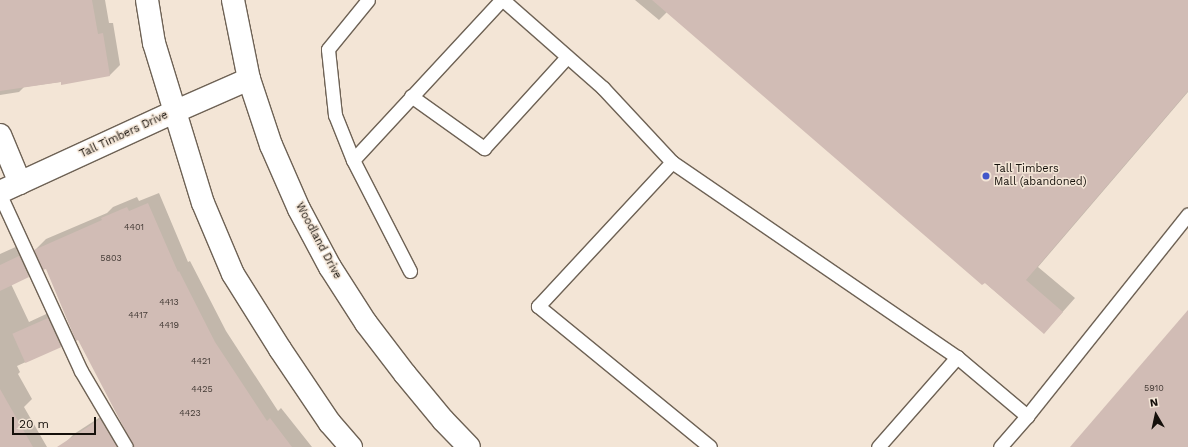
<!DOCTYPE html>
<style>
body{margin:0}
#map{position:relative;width:1188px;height:447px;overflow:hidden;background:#f3e5d6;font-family:"Work Sans",sans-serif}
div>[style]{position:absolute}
.shadow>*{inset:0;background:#0003}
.building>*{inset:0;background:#d1bcb5;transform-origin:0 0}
.roads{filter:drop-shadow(1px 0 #6e6255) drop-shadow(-1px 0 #6e6255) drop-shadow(0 1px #6e6255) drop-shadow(0 -1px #6e6255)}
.service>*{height:13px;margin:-6.5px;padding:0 6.5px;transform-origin:6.5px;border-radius:6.5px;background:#fff}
.minor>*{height:22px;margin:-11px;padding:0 11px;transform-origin:11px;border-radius:11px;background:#fff}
.tertiary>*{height:22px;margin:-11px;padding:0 11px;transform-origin:11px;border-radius:11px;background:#fff}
.dots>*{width:11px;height:11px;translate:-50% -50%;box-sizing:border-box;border:2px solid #f3e5d6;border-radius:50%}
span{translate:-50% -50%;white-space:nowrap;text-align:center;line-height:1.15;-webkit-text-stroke:3px #f3e5d6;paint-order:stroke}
.number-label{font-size:9px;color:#443b36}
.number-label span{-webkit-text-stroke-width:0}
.street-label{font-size:11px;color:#15100b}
.poi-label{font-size:11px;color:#15100b}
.left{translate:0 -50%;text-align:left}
.north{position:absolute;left:1136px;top:395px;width:40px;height:40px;-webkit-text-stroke:3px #f3e5d6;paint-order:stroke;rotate:351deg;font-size:11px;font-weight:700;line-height:16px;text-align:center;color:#15100b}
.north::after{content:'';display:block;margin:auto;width:14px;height:18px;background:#15100b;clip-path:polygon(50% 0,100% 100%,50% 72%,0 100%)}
.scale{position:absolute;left:12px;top:417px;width:84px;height:18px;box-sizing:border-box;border:2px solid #15100b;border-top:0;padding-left:5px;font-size:12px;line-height:14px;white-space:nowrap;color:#15100b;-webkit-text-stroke:3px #f3e5d6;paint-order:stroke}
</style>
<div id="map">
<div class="shadow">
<i style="clip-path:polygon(0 0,105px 0,109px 23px,113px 23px,120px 65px,110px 75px,24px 87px,19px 92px,0 95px)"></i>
<i style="clip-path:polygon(635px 0,1188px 0,1188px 92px,1038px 267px,1075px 298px,1044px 333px,667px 12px,659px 20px)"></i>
<i style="clip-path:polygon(159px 193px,188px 262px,190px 261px,226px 331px,278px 411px,281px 408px,312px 447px,140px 447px,131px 438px,115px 410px,79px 338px,76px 339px,47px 267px,35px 250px,46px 239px,107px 213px,113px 207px,137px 197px,139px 201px)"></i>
<i style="clip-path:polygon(20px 245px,37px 267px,28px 276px,11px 284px,29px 322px,57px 309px,70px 337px,61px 346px,17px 366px,20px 372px,18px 374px,32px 399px,24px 407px,47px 447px,0 447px,0 254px)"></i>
<i style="clip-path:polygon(108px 412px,124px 439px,117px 447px,70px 447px,66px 442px,74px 434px)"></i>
</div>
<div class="building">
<i style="clip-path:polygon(0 0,92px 0,98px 34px,103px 33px,110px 76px,61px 85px,61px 82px,0 91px)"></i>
<i style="clip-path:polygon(652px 0,1188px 0,1188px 91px,1026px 280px,1063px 312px,1044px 334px,985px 283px,982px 285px)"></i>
<i style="clip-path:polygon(148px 203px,178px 272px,179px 271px,215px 342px,267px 421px,270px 418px,292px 447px,134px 447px,78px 340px,76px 341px,46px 269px,43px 270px,34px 250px,102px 220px,101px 218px,127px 207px,129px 211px)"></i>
<i style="clip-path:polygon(19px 256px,29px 277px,0 291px,0 265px)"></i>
<i style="clip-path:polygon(1188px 310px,1188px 447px,1070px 447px)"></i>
<i style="left:48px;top:318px;width:32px;height:39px;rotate:66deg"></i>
<i style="clip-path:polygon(0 389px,33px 447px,0 447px)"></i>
<i style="clip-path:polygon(100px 419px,117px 447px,57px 447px)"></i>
</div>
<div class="roads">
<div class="service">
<i style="left:503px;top:0;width:133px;rotate:41.3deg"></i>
<i style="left:603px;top:88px;width:101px;rotate:47deg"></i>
<i style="left:672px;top:162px;width:345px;rotate:34.4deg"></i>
<i style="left:957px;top:357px;width:92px;rotate:40.1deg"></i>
<i style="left:411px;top:96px;width:90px;rotate:35.5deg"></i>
<i style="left:484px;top:148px;width:122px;rotate:-47.7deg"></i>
<i style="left:353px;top:160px;width:48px;rotate:-111.8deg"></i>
<i style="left:335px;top:115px;width:66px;rotate:-96.1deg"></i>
<i style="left:328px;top:49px;width:63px;rotate:-50.8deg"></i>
<i style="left:672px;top:162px;width:197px;rotate:132.9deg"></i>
<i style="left:538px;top:306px;width:222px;rotate:39.3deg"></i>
<i style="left:0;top:195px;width:194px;rotate:65.3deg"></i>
<i style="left:81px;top:371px;width:88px;rotate:59.4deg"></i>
<i style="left:410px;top:271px;width:125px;rotate:-117.2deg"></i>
<i style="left:353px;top:160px;width:218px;rotate:-47.2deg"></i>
<i style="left:878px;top:447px;width:120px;rotate:-48.7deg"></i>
<i style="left:1000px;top:447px;width:41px;rotate:-48.9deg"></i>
<i style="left:1027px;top:416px;width:258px;rotate:-51.4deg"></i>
</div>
<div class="minor">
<i style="left:0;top:135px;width:52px;rotate:67.4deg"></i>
<i style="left:0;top:192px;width:192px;rotate:-24.7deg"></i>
<i style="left:174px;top:112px;width:82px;rotate:-23.7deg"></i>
</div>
<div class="tertiary">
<i style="left:147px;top:0;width:44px;rotate:80.8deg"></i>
<i style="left:154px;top:43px;width:167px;rotate:73deg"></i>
<i style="left:203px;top:203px;width:77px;rotate:67.1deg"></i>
<i style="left:233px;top:274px;width:89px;rotate:57.9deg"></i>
<i style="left:280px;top:349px;width:89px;rotate:56deg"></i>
<i style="left:330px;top:423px;width:32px;rotate:49deg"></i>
<i style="left:233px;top:0;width:81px;rotate:78.6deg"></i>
<i style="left:249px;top:79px;width:70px;rotate:71.6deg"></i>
<i style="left:271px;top:145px;width:70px;rotate:66.4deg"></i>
<i style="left:299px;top:209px;width:66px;rotate:61.9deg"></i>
<i style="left:330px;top:267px;width:67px;rotate:57.3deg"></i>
<i style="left:366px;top:323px;width:64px;rotate:52.6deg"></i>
<i style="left:405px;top:374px;width:60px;rotate:50.4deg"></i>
<i style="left:443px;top:420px;width:37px;rotate:46deg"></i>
</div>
</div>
<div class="dots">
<i style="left:986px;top:176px;background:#4357ca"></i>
</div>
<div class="number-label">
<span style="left:134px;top:227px">4401</span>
<span style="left:111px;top:258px">5803</span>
<span style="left:169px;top:302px">4413</span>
<span style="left:138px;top:315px">4417</span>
<span style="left:169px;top:325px">4419</span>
<span style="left:201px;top:361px">4421</span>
<span style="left:1154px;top:388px">5910</span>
<span style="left:202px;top:389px">4425</span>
<span style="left:190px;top:413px">4423</span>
</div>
<div class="street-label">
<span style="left:124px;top:135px;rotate:-25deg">Tall Timbers Drive</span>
<span style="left:318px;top:241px;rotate:62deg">Woodland Drive</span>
</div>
<div class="poi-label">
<span class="left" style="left:994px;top:176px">Tall Timbers<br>Mall (abandoned)</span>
</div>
<div class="north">N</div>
<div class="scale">20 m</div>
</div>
